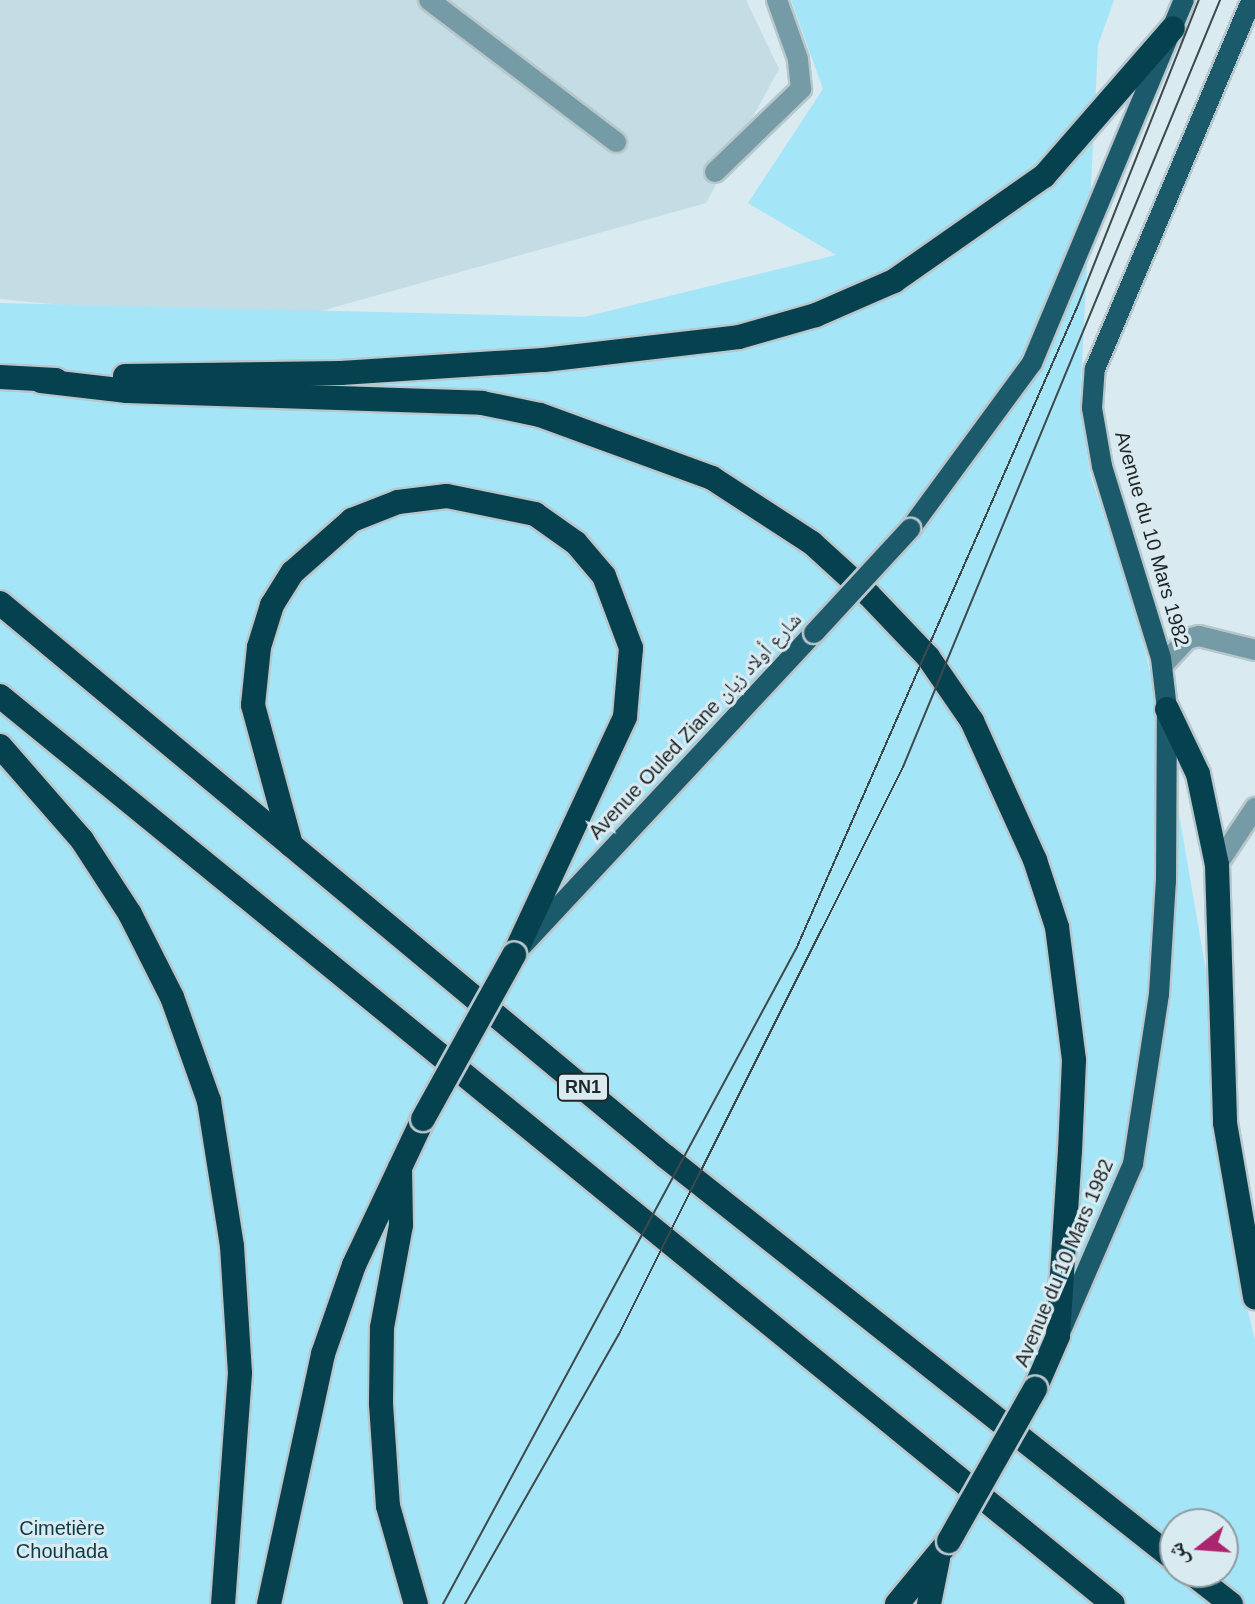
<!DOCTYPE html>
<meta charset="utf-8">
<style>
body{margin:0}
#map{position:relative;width:1255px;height:1604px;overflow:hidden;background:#d9eaf0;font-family:Helvetica,"Noto Naskh Arabic",sans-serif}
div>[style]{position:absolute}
.built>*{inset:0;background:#c4dde5}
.green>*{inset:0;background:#a4e5f8}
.roads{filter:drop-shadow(2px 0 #b8c7cc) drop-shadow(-2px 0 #b8c7cc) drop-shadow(0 2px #b8c7cc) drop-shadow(0 -2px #b8c7cc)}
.minor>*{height:20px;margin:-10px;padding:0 10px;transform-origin:10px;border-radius:10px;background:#759ba7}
.major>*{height:20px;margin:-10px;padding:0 10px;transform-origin:10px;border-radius:10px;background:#1a5a6b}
.highway>*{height:24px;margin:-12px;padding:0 12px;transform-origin:12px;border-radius:12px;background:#06414f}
.tram>*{height:2px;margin:-1px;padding:0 1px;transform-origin:1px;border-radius:1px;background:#3f484a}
.bridges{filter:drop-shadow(2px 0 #b8c7cc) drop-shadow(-2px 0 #b8c7cc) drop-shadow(0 2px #b8c7cc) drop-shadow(0 -2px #b8c7cc)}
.major-bridge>*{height:20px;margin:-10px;padding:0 10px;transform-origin:10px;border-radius:10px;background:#1a5a6b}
.highway-bridge>*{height:24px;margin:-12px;padding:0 12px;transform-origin:12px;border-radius:12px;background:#06414f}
span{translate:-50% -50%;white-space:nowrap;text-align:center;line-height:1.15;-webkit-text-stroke:6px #d9eaf0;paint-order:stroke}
.shield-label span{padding:2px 6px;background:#d9eaf0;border:2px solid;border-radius:6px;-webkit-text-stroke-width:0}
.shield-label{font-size:18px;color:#1f2628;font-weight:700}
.street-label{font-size:20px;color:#1f2628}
.park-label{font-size:20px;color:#0c3b46}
.north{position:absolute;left:1159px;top:1508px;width:80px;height:80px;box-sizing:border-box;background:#d9eaf0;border:2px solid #8f9ca0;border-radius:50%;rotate:253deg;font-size:22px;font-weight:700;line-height:32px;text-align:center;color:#1f2628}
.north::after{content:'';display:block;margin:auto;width:28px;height:36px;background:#aa256e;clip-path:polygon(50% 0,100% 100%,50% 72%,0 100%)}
</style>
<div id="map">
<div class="built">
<i style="clip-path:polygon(0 0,746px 0,779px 69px,706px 203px,271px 325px,0 299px)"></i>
</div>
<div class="green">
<i style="clip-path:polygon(evenodd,791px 0,1114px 0,1098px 45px,1080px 403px,1090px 474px,1136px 613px,1166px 739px,1209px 988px,1229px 1234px,1255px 1340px,1255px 1604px,0 1604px,0 303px,584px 317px,836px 255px,748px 203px,823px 89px,791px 0,1175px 1524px,1223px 1524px,1223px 1572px,1175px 1572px,1175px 1524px)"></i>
</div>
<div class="roads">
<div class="minor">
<i style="left:429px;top:0;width:235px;rotate:37.2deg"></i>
<i style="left:715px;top:172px;width:120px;rotate:-44deg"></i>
<i style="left:801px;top:89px;width:30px;rotate:-96deg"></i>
<i style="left:798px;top:59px;width:63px;rotate:-109.6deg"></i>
<i style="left:1162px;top:666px;width:37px;rotate:-47deg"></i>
<i style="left:1187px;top:639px;width:12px;rotate:-14deg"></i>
<i style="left:1199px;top:636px;width:58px;rotate:14deg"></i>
<i style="left:1217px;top:865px;width:69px;rotate:-56.3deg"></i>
</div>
<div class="major">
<i style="left:910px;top:529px;width:206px;rotate:-53.7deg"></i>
<i style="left:1032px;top:363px;width:394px;rotate:-67.3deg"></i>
<i style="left:522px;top:946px;width:428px;rotate:-47deg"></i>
<i style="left:1062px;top:1328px;width:179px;rotate:-66.6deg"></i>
<i style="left:1133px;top:1164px;width:172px;rotate:-81.3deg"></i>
<i style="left:1159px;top:994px;width:113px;rotate:-86.5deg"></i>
<i style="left:1166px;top:881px;width:172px;rotate:-89.7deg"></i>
<i style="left:1167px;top:709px;width:51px;rotate:-96.7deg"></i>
<i style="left:1161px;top:658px;width:201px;rotate:-107.1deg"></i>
<i style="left:1102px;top:466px;width:59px;rotate:-99.8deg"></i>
<i style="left:1092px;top:408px;width:39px;rotate:-86deg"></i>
<i style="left:1095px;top:369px;width:401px;rotate:-67deg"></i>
</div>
<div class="highway">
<i style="left:125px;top:376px;width:216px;rotate:-0.8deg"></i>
<i style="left:341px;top:373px;width:203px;rotate:-3.7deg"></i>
<i style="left:544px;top:360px;width:196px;rotate:-6.7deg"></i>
<i style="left:739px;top:337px;width:80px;rotate:-15.9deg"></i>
<i style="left:816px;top:315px;width:85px;rotate:-23.6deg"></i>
<i style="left:894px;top:281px;width:183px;rotate:-35deg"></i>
<i style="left:1044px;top:176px;width:196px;rotate:-48.9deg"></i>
<i style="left:0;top:377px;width:56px;rotate:3.1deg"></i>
<i style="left:41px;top:381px;width:87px;rotate:6.6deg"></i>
<i style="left:127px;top:391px;width:355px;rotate:1.9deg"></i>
<i style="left:482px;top:403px;width:59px;rotate:11.7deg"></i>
<i style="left:540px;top:415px;width:183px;rotate:20.1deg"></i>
<i style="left:712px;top:478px;width:119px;rotate:33deg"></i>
<i style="left:812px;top:543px;width:77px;rotate:42.4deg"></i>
<i style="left:869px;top:595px;width:86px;rotate:46.4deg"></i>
<i style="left:928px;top:657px;width:78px;rotate:55.5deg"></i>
<i style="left:972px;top:721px;width:153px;rotate:65.6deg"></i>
<i style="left:1035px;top:860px;width:71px;rotate:71.8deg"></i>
<i style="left:1057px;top:927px;width:134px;rotate:82.7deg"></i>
<i style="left:1074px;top:1060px;width:90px;rotate:92.5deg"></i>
<i style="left:1070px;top:1150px;width:186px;rotate:93.7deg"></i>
<i style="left:1058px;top:1336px;width:58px;rotate:113.5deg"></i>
<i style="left:0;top:603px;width:865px;rotate:39.75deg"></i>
<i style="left:665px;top:1156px;width:651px;rotate:38.38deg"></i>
<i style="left:0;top:696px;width:1436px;rotate:39.21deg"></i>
<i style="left:1167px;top:709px;width:72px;rotate:64.5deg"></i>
<i style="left:1198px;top:774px;width:93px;rotate:78.2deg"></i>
<i style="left:1217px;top:865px;width:258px;rotate:88.2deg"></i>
<i style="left:1225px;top:1123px;width:177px;rotate:80.2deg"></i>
<i style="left:0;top:746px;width:125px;rotate:48.9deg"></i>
<i style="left:82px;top:840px;width:88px;rotate:57deg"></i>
<i style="left:130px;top:914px;width:93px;rotate:63.2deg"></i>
<i style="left:172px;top:997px;width:110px;rotate:70.4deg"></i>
<i style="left:209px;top:1101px;width:147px;rotate:81deg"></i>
<i style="left:232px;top:1246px;width:127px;rotate:86.4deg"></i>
<i style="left:240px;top:1373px;width:232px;rotate:94.2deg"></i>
<i style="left:291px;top:845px;width:145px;rotate:-105.2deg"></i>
<i style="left:253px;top:705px;width:58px;rotate:-84.1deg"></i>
<i style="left:259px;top:647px;width:44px;rotate:-72.8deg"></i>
<i style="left:272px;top:605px;width:39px;rotate:-58deg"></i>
<i style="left:293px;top:572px;width:79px;rotate:-41.4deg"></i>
<i style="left:352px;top:520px;width:49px;rotate:-21.4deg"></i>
<i style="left:398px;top:502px;width:49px;rotate:-7deg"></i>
<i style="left:447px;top:496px;width:90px;rotate:11.6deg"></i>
<i style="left:535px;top:514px;width:50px;rotate:35.3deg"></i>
<i style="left:576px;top:543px;width:43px;rotate:49.7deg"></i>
<i style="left:604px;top:576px;width:77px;rotate:69.4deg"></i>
<i style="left:631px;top:648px;width:69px;rotate:95deg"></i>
<i style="left:625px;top:717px;width:263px;rotate:115deg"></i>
<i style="left:400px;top:1168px;width:57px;rotate:89deg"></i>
<i style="left:401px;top:1225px;width:105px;rotate:100.5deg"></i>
<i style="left:382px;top:1328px;width:76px;rotate:90.8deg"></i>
<i style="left:381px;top:1404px;width:102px;rotate:86.1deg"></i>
<i style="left:388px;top:1506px;width:102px;rotate:74.1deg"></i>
<i style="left:1190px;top:1572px;width:52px;rotate:38deg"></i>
<i style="left:269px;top:1604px;width:256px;rotate:-77.8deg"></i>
<i style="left:323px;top:1354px;width:94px;rotate:-70.8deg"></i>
<i style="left:354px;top:1265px;width:161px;rotate:-64.7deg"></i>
<i style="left:897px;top:1604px;width:82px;rotate:-50.5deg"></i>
<i style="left:929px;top:1604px;width:46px;rotate:-78.7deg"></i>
</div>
</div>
<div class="tram">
<i style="left:443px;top:1604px;width:746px;rotate:-61.68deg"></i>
<i style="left:797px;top:947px;width:701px;rotate:-66.36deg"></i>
<i style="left:1078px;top:305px;width:328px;rotate:-68.4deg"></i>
<i style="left:465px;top:1604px;width:311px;rotate:-60.3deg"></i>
<i style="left:619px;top:1334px;width:634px;rotate:-63.39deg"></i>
<i style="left:903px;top:767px;width:830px;rotate:-67.54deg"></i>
</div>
<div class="bridges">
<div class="major-bridge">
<i style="left:814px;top:633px;width:142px;rotate:-47.3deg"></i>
</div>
<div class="highway-bridge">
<i style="left:423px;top:1119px;width:188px;rotate:-61deg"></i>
<i style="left:949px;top:1541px;width:175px;rotate:-60.5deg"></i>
</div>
</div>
<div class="shield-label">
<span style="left:583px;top:1087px">RN1</span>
</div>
<div class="street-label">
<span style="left:1152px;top:539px;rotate:74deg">Avenue du 10 Mars 1982</span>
<span style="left:695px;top:726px;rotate:-47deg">Avenue Ouled Ziane شارع أولاد زيان</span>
<span style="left:1064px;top:1263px;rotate:-67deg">Avenue du 10 Mars 1982</span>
</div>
<div class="park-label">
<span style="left:62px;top:1540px">Cimetière<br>Chouhada</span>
</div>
<div class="north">ش</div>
</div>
